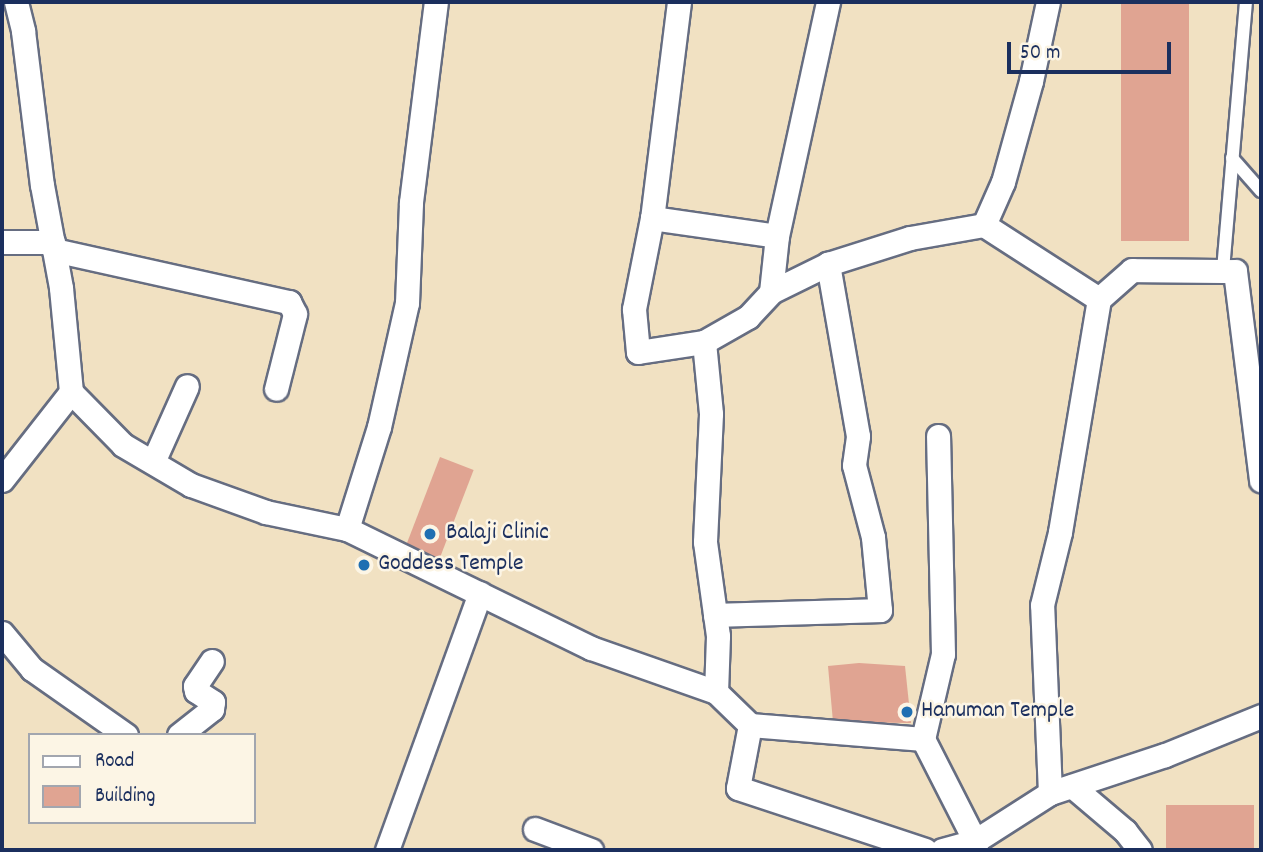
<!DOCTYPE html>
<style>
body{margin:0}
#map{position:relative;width:1263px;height:852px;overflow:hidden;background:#f1e1c2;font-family:Dekko,sans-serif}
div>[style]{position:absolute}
.building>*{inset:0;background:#e0a492;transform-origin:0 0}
.roads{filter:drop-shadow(2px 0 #666d81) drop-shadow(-2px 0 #666d81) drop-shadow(0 2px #666d81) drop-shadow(0 -2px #666d81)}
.lane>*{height:12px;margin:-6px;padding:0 6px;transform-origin:6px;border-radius:6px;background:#fff}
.street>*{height:23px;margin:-11.5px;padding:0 11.5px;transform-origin:11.5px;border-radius:11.5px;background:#fff}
.dots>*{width:19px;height:19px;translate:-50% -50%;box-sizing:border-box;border:4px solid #fcf5e5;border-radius:50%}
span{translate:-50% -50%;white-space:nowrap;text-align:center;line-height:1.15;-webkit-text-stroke:5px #fcf5e5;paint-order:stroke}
.poi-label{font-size:24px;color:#1b2f5e}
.left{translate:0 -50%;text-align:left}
.frame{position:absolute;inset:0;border:4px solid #1b2f5e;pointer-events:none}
.legend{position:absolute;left:28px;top:733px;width:228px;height:91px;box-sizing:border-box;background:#fcf5e5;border:2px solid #a2a6af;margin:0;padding:9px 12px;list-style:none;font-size:21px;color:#1b2f5e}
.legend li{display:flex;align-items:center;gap:14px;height:35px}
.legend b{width:35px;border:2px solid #a2a6af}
.scale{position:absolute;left:1007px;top:42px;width:164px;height:32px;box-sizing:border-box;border:4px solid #1b2f5e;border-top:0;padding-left:9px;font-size:21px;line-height:24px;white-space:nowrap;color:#1b2f5e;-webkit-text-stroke:5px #fcf5e5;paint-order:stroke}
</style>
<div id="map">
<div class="building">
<i style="left:1121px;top:2px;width:68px;height:239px"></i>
<i style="left:440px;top:457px;width:36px;height:98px;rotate:21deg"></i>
<i style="clip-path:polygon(859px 663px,905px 666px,911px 723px,833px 722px,828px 666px)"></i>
<i style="left:1166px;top:805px;width:88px;height:45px"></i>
</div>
<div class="roads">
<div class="lane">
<i style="left:1232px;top:158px;width:44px;rotate:48.7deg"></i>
<i style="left:1223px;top:270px;width:269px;rotate:-85.1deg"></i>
</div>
<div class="street">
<i style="left:16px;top:2px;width:30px;rotate:76deg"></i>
<i style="left:23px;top:31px;width:155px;rotate:83deg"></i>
<i style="left:42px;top:185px;width:105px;rotate:79.5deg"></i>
<i style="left:61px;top:288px;width:104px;rotate:84.5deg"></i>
<i style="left:71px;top:392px;width:74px;rotate:45.5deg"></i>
<i style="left:123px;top:445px;width:79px;rotate:30.5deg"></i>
<i style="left:191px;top:485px;width:80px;rotate:19.8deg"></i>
<i style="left:266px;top:512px;width:83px;rotate:11.9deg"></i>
<i style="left:347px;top:529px;width:271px;rotate:26deg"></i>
<i style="left:591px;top:648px;width:133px;rotate:19.4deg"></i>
<i style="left:716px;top:692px;width:47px;rotate:44.1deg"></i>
<i style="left:750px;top:725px;width:174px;rotate:4.6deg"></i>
<i style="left:923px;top:739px;width:114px;rotate:63deg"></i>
<i style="left:975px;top:841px;width:9px;rotate:84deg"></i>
<i style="left:679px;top:2px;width:218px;rotate:97.1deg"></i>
<i style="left:652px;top:218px;width:93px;rotate:101.2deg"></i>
<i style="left:634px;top:309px;width:43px;rotate:84.7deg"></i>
<i style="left:638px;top:352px;width:67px;rotate:-8.6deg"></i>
<i style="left:704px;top:342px;width:51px;rotate:-29.6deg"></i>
<i style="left:748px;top:317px;width:34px;rotate:-47deg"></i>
<i style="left:771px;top:292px;width:64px;rotate:-26.2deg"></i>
<i style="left:828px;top:264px;width:86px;rotate:-17.6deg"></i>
<i style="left:910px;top:238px;width:75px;rotate:-10deg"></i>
<i style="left:984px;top:225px;width:47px;rotate:-66.2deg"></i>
<i style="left:1003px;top:182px;width:105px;rotate:-74.5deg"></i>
<i style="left:1031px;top:81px;width:81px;rotate:-77.9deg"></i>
<i style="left:652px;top:218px;width:126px;rotate:8.2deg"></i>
<i style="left:984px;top:225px;width:137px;rotate:32.8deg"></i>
<i style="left:2px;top:242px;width:51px"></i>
<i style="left:54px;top:250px;width:241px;rotate:12.5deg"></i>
<i style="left:289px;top:302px;width:13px;rotate:63deg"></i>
<i style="left:295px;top:314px;width:77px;rotate:104.2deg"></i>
<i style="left:771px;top:292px;width:56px;rotate:-83.9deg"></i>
<i style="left:777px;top:236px;width:239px;rotate:-77.7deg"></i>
<i style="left:704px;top:342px;width:72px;rotate:84.4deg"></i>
<i style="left:711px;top:414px;width:128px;rotate:92.7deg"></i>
<i style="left:705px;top:542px;width:95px;rotate:82.1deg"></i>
<i style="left:718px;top:636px;width:56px;rotate:92deg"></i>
<i style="left:153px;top:462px;width:83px;rotate:-65.9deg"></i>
<i style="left:2px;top:480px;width:112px;rotate:-51.9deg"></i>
<i style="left:347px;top:529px;width:107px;rotate:-72.6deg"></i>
<i style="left:379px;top:427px;width:127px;rotate:-77.3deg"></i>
<i style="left:407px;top:303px;width:101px;rotate:-87.7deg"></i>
<i style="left:411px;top:202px;width:202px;rotate:-82.9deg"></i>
<i style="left:715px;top:615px;width:165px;rotate:-1.7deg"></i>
<i style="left:880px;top:610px;width:73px;rotate:-95.5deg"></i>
<i style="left:873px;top:537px;width:74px;rotate:-104.8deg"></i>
<i style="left:854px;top:465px;width:29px;rotate:-82deg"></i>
<i style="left:858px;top:436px;width:175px;rotate:-99.9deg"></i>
<i style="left:2px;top:633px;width:47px;rotate:50.2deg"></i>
<i style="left:32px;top:669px;width:115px;rotate:35.1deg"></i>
<i style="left:750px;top:725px;width:64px;rotate:100.8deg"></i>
<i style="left:738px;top:788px;width:197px;rotate:18.3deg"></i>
<i style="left:179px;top:735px;width:42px;rotate:-38.2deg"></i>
<i style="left:212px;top:709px;width:7px;rotate:-82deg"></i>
<i style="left:213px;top:702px;width:20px;rotate:-147deg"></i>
<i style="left:196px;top:691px;width:5px;rotate:-101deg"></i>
<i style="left:195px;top:686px;width:30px;rotate:-56deg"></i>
<i style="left:923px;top:739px;width:87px;rotate:-76.8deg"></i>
<i style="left:943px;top:654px;width:218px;rotate:-91.3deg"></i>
<i style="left:1072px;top:786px;width:70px;rotate:40.3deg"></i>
<i style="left:1125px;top:831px;width:24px;rotate:52deg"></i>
<i style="left:1050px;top:793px;width:188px;rotate:-92.4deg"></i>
<i style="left:1042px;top:605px;width:75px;rotate:-76.1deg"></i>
<i style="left:1060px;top:532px;width:236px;rotate:-80.5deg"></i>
<i style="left:1099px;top:299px;width:44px;rotate:-41.3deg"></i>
<i style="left:1132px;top:270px;width:103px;rotate:0.6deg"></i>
<i style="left:1235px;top:271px;width:211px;rotate:82.9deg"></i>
<i style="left:535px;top:829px;width:60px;rotate:20.6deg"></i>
<i style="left:387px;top:850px;width:273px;rotate:-70.1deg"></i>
<i style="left:942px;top:850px;width:34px;rotate:-15deg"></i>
<i style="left:975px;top:841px;width:89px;rotate:-32.6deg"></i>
<i style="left:1050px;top:793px;width:121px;rotate:-18.3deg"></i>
<i style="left:1165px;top:755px;width:104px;rotate:-22.1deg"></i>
</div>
</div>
<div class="dots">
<i style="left:430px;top:534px;background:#1f6fb2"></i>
<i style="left:364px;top:565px;background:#1f6fb2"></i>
<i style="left:907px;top:712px;background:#1f6fb2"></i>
</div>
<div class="poi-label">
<span class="left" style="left:446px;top:534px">Balaji Clinic</span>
<span class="left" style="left:378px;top:565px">Goddess Temple</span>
<span class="left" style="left:921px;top:712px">Hanuman Temple</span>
</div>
<div class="frame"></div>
<ul class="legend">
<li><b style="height:9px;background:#fff"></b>Road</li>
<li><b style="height:19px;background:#e0a492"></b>Building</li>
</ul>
<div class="scale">50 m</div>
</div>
